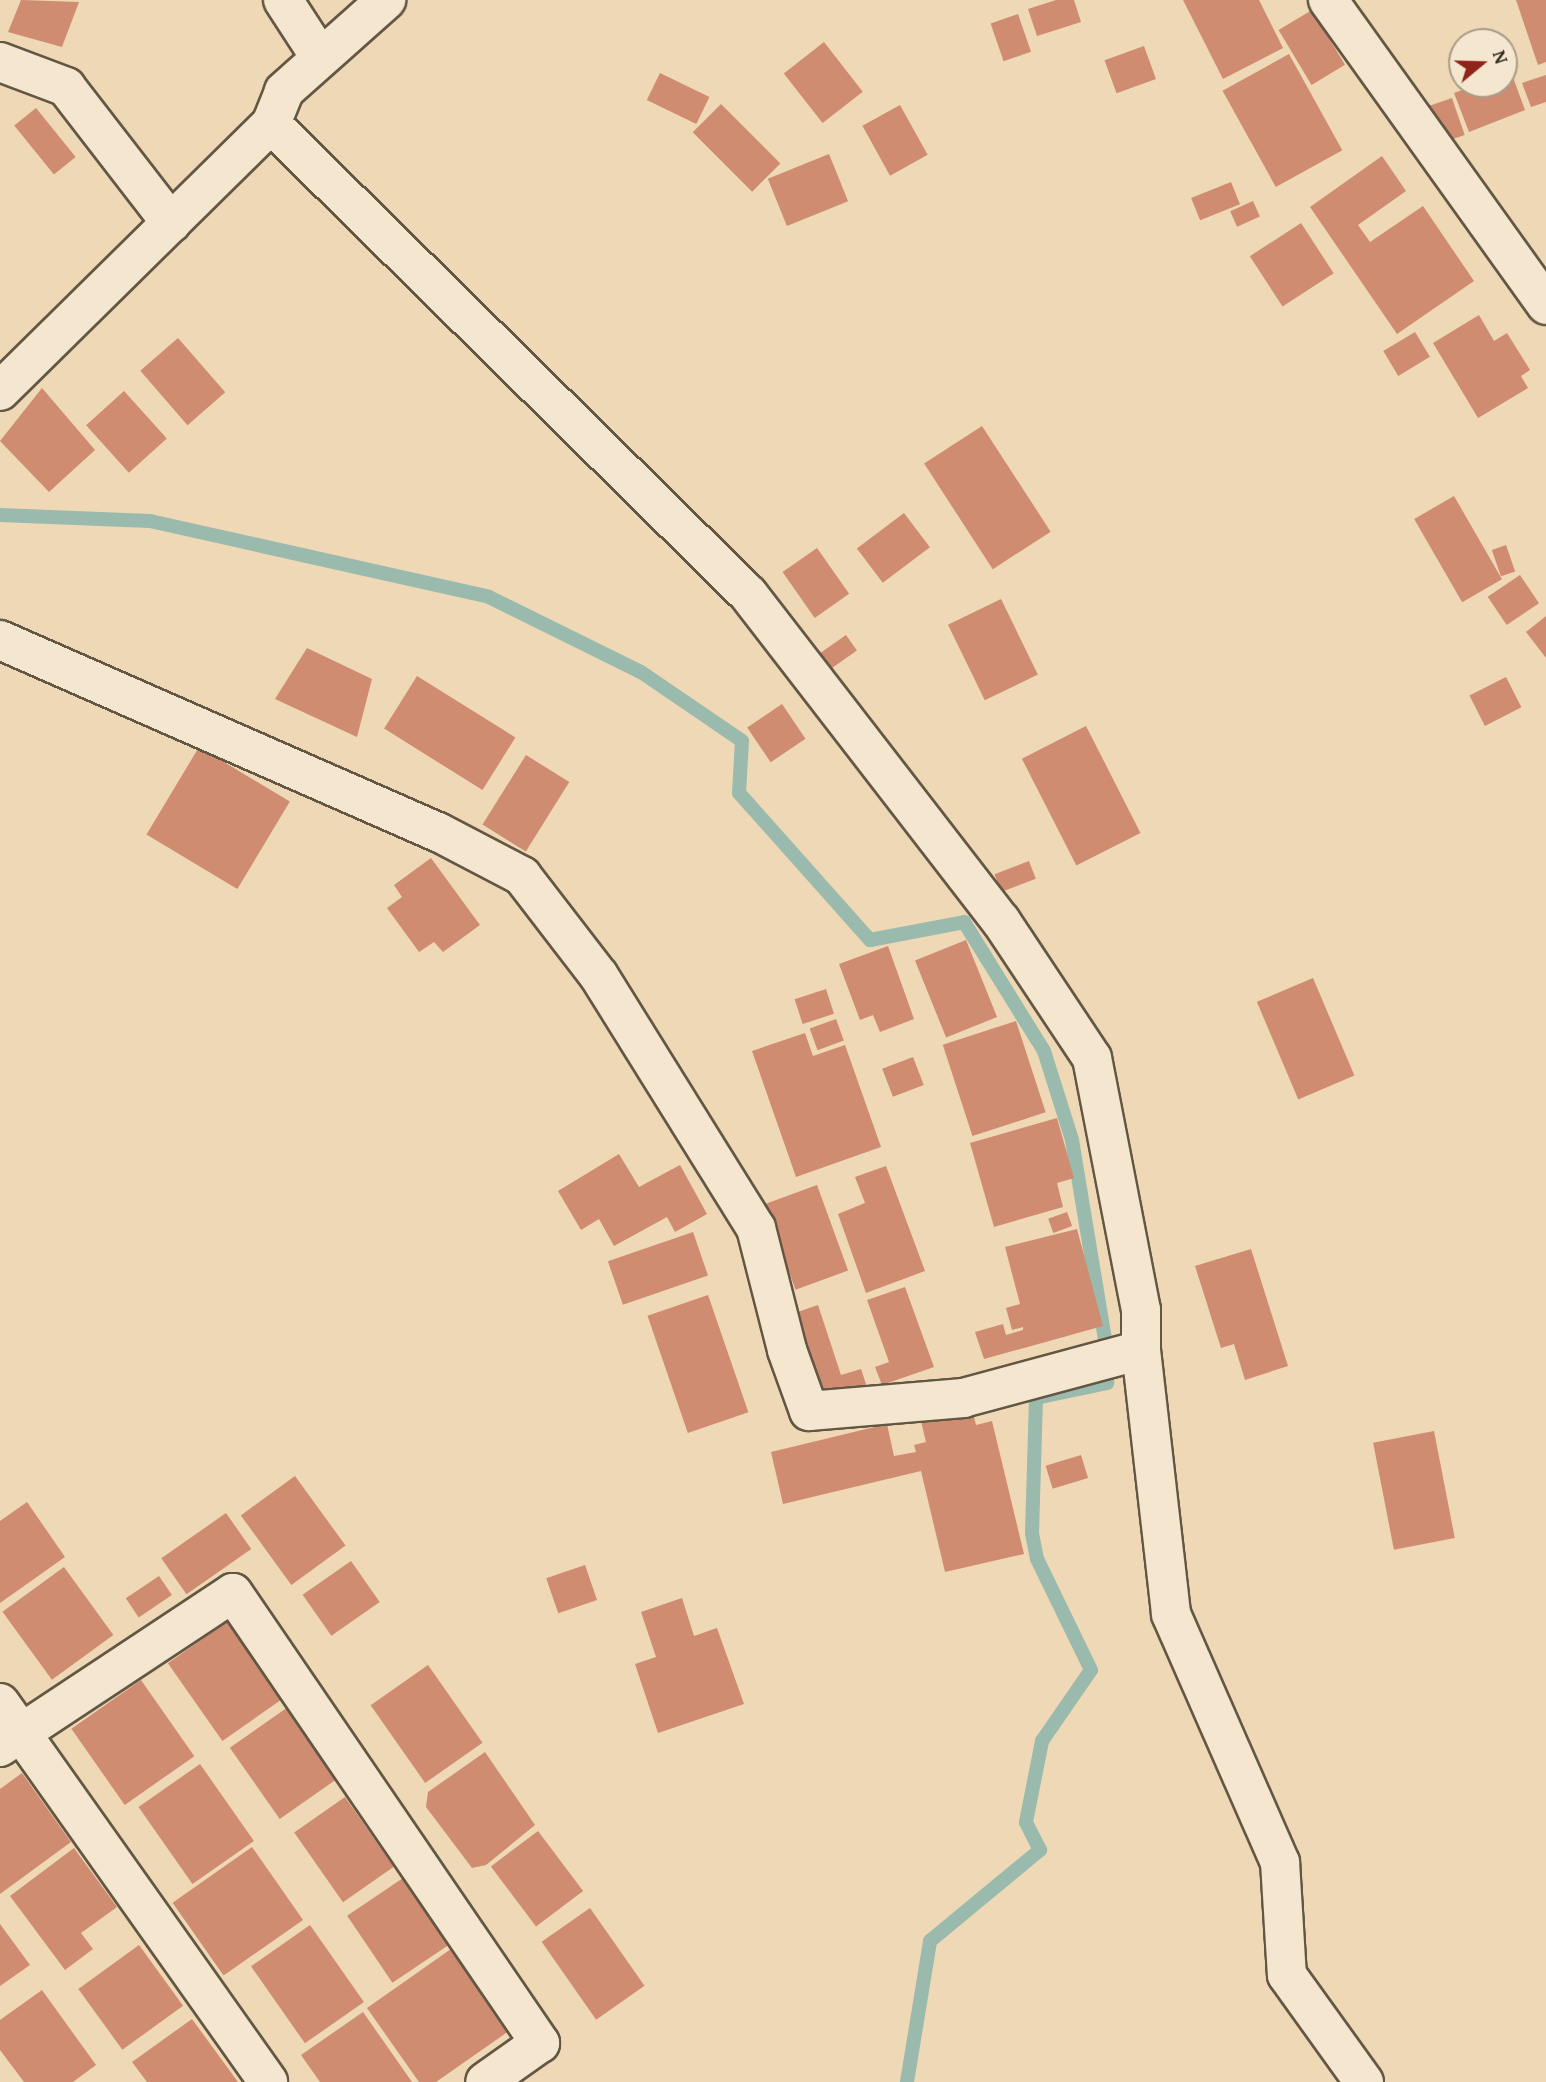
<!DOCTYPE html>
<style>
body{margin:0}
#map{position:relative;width:1546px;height:2082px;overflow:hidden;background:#eed8b5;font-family:"Gentium Book Plus",serif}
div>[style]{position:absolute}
.stream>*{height:14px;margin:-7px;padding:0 7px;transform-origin:7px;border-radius:7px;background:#99baad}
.building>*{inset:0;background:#cf8c71;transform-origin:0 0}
.roads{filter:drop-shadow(2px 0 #635744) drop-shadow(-2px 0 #635744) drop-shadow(0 2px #635744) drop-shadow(0 -2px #635744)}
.street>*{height:38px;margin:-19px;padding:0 19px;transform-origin:19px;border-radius:19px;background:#f4e6cf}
span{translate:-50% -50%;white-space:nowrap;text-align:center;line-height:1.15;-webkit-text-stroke:5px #f4e6cf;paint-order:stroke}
.north{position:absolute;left:1448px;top:28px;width:70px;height:70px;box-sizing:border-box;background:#f4e6cf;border:2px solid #a89c89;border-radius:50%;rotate:71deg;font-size:19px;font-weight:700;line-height:28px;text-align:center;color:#352c1f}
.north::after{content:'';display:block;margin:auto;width:24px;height:32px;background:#8f2418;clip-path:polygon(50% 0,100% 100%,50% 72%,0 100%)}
</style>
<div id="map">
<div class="stream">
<i style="left:0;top:515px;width:150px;rotate:2.3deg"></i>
<i style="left:150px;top:521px;width:347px;rotate:12.6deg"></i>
<i style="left:489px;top:597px;width:169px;rotate:26.3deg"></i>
<i style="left:641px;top:672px;width:122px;rotate:34.3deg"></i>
<i style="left:742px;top:741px;width:52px;rotate:93.3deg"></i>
<i style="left:739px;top:793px;width:197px;rotate:48.3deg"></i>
<i style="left:870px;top:940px;width:96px;rotate:-10.8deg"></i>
<i style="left:964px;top:922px;width:152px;rotate:58.2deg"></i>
<i style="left:1044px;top:1051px;width:93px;rotate:72.5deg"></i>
<i style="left:1072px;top:1140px;width:202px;rotate:80.6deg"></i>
<i style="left:907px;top:2082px;width:143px;rotate:-80.7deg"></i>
<i style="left:930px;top:1941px;width:143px;rotate:-39.6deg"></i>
<i style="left:1040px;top:1850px;width:31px;rotate:-117deg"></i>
<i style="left:1026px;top:1822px;width:83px;rotate:-78.8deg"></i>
<i style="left:1042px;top:1741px;width:86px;rotate:-55.4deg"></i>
<i style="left:1091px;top:1670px;width:123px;rotate:-115.9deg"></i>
<i style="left:1037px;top:1559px;width:26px;rotate:-101deg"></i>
<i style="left:1032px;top:1533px;width:135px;rotate:-88.3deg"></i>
<i style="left:1036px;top:1398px;width:73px;rotate:-11.9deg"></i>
</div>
<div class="building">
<i style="clip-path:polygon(21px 0,79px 2px,62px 47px,8px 32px)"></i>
<i style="clip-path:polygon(1056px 0,1074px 0,1081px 22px,1037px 36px,1028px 9px)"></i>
<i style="clip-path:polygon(1183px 0,1259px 0,1283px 48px,1223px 79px)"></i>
<i style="clip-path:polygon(1516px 0,1546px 0,1546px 62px,1538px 65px)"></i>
<i style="left:1312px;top:10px;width:64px;height:39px;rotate:59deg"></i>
<i style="left:1018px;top:14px;width:40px;height:29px;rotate:71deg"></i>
<i style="left:824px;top:42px;width:63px;height:51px;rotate:52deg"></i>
<i style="left:1144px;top:46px;width:35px;height:42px;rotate:70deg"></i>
<i style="left:1289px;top:54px;width:110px;height:76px;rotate:61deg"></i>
<i style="clip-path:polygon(1511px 72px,1525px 110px,1469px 132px,1454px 93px,1479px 84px,1504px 84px,1504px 74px)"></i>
<i style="left:660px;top:73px;width:55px;height:30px;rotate:26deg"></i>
<i style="clip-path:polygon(1546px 75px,1546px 102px,1531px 107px,1522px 83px)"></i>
<i style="left:1452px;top:98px;width:39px;height:27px;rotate:71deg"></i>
<i style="left:721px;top:104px;width:84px;height:40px;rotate:45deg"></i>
<i style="left:900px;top:105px;width:57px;height:43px;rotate:61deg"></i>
<i style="left:36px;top:108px;width:63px;height:28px;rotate:51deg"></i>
<i style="left:829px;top:154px;width:51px;height:66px;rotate:68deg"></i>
<i style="clip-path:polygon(1382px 156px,1406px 191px,1358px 225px,1370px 242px,1423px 206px,1474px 281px,1397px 334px,1310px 207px)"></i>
<i style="left:1231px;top:182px;width:24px;height:43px;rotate:68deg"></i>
<i style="left:1253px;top:201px;width:17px;height:25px;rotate:66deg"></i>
<i style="left:1301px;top:223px;width:60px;height:61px;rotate:57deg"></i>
<i style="clip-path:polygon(1479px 315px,1494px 341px,1507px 333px,1530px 370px,1521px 376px,1528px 388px,1478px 418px,1433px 343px)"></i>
<i style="left:1415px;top:332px;width:29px;height:37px;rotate:59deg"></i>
<i style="left:178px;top:338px;width:72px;height:50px;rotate:49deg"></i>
<i style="clip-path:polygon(42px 388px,95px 450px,49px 492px,0 441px)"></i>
<i style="left:124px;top:391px;width:64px;height:51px;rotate:48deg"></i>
<i style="left:982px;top:426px;width:126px;height:69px;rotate:57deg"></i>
<i style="left:1454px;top:496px;width:96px;height:46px;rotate:60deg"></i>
<i style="left:904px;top:513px;width:43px;height:59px;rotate:53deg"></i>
<i style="left:1506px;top:545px;width:28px;height:15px;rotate:71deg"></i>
<i style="left:817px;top:548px;width:56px;height:42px;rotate:55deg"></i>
<i style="left:1520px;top:575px;width:34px;height:39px;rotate:56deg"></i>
<i style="left:1001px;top:599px;width:84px;height:59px;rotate:64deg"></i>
<i style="clip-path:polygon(1546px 616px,1546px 658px,1526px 632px)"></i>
<i style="left:846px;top:635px;width:19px;height:37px;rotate:55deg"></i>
<i style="clip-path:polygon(307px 648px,372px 679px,357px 737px,275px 699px)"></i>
<i style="left:417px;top:676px;width:116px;height:62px;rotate:32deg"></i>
<i style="left:1506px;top:677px;width:34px;height:41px;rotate:63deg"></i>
<i style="left:782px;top:704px;width:42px;height:42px;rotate:56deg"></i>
<i style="left:1086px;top:726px;width:120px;height:72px;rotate:63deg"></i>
<i style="left:199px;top:747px;width:106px;height:102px;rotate:31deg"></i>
<i style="left:526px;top:755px;width:51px;height:82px;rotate:32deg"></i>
<i style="clip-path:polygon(431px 858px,480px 925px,443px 952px,434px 942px,419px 952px,387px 908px,402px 897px,394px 885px)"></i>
<i style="left:1029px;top:861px;width:19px;height:37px;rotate:69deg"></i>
<i style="left:966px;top:940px;width:83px;height:55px;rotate:68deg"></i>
<i style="clip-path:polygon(888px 946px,914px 1019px,880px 1032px,873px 1015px,860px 1020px,839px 964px)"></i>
<i style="left:1313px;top:978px;width:106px;height:61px;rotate:67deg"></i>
<i style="left:826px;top:989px;width:26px;height:33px;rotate:72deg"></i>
<i style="left:836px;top:1019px;width:23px;height:28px;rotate:70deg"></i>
<i style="left:1016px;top:1021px;width:96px;height:77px;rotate:72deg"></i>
<i style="clip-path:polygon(805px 1033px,813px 1056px,845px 1045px,881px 1147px,796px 1177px,752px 1051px)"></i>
<i style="left:913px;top:1057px;width:30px;height:33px;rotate:69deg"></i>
<i style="clip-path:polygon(1057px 1118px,1074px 1178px,1057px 1183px,1063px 1207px,994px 1227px,970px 1143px)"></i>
<i style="clip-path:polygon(619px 1154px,639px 1187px,680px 1165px,707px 1214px,675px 1232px,667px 1217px,614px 1246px,599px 1219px,581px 1230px,558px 1191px)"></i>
<i style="clip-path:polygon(886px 1166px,925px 1271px,866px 1293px,838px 1214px,865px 1203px,855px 1177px)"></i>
<i style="left:817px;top:1185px;width:91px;height:56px;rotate:70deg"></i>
<i style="left:1067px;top:1212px;width:15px;height:20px;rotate:70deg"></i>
<i style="clip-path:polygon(1077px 1229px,1103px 1326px,984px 1359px,975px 1332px,1003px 1324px,1006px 1335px,1023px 1330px,1023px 1327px,1012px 1330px,1006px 1308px,1020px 1304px,1005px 1247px)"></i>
<i style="left:693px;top:1232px;width:46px;height:90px;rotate:71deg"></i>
<i style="clip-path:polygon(1251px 1249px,1288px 1366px,1245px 1380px,1234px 1344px,1221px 1348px,1195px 1266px)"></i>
<i style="clip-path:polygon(905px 1287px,934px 1367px,882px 1385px,875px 1367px,889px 1362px,867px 1300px)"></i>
<i style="left:708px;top:1295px;width:124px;height:64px;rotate:71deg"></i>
<i style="clip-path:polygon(818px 1305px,841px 1375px,861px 1369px,869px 1393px,828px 1406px,783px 1317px)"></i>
<i style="clip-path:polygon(970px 1401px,976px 1425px,992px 1421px,1024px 1554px,945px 1572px,921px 1471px,783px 1504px,771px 1452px,887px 1424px,894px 1456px,916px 1452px,914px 1445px,926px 1442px,919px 1413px)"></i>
<i style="left:1434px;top:1431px;width:109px;height:62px;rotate:79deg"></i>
<i style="left:1081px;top:1455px;width:24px;height:37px;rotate:73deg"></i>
<i style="left:295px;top:1476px;width:86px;height:67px;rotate:54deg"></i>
<i style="clip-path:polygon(27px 1502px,65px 1557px,0 1603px,0 1521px)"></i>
<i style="left:226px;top:1513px;width:44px;height:79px;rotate:55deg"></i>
<i style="left:351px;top:1561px;width:50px;height:59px;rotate:55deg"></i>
<i style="left:585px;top:1565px;width:37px;height:41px;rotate:71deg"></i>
<i style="left:64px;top:1567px;width:84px;height:76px;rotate:54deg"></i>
<i style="left:159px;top:1576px;width:23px;height:40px;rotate:56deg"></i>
<i style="clip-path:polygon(682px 1598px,694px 1636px,717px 1628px,744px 1704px,658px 1733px,635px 1664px,656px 1657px,641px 1612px)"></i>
<i style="left:231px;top:1619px;width:95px;height:77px;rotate:55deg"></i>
<i style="left:428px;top:1665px;width:95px;height:70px;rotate:55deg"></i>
<i style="left:141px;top:1680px;width:93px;height:85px;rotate:55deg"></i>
<i style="left:288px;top:1707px;width:87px;height:71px;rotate:55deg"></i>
<i style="clip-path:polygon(485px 1752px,535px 1825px,486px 1865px,472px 1868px,426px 1807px,428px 1792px)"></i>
<i style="left:200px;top:1764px;width:94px;height:75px;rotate:55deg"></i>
<i style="clip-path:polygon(22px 1773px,71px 1842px,0 1894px,0 1789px)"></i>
<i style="left:345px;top:1797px;width:85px;height:62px;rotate:55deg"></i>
<i style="left:538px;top:1831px;width:75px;height:59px;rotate:53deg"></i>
<i style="left:252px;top:1847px;width:89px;height:97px;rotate:55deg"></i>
<i style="clip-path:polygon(74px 1848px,117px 1907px,81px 1933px,93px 1949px,65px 1970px,10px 1896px)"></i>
<i style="left:406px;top:1876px;width:81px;height:71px;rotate:56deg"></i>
<i style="left:590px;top:1908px;width:95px;height:59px;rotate:55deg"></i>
<i style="clip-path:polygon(0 1924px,30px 1965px,0 1986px)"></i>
<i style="left:310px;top:1925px;width:94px;height:72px;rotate:55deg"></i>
<i style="left:139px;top:1945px;width:75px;height:75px;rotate:54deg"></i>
<i style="clip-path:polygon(451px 1949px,509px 2031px,436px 2082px,419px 2082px,367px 2008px)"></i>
<i style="clip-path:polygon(42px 1990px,96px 2065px,73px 2082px,24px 2082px,0 2050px,0 2020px)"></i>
<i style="clip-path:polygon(363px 2012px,412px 2082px,320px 2082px,301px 2055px)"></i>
<i style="clip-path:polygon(192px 2019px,238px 2082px,147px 2082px,132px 2062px)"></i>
</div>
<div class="roads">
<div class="street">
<i style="left:283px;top:0;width:68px;rotate:57deg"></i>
<i style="left:1328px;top:0;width:375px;rotate:54.4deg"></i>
<i style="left:0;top:62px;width:71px;rotate:20.7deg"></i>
<i style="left:66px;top:87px;width:172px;rotate:52.3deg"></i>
<i style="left:271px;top:124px;width:670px;rotate:44.58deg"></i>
<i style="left:748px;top:594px;width:413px;rotate:52.3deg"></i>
<i style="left:1001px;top:921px;width:164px;rotate:56.4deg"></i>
<i style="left:1092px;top:1058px;width:257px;rotate:79deg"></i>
<i style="left:1141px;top:1310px;width:40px;rotate:90deg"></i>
<i style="left:1141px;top:1350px;width:266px;rotate:83.5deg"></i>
<i style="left:1171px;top:1614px;width:271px;rotate:66.3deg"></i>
<i style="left:1280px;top:1862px;width:113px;rotate:86.5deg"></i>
<i style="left:1287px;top:1975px;width:132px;rotate:54.3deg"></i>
<i style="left:0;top:391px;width:380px;rotate:-44.6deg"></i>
<i style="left:271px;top:124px;width:35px;rotate:-68deg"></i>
<i style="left:284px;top:91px;width:137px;rotate:-41.7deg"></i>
<i style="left:0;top:640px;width:478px;rotate:23.7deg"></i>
<i style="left:438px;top:832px;width:95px;rotate:27.6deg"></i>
<i style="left:522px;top:876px;width:126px;rotate:52.4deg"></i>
<i style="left:599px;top:976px;width:297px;rotate:58.1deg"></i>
<i style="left:756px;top:1228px;width:126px;rotate:75.7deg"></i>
<i style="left:787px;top:1350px;width:65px;rotate:70.2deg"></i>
<i style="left:809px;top:1411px;width:155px;rotate:-4.8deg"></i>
<i style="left:963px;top:1398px;width:184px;rotate:-15.1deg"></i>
<i style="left:0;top:1703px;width:464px;rotate:54.7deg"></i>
<i style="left:0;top:1747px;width:279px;rotate:-33.5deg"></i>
<i style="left:233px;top:1593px;width:545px;rotate:55.7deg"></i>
<i style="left:540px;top:2043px;width:67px;rotate:144.7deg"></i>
</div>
</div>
<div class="north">N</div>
</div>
